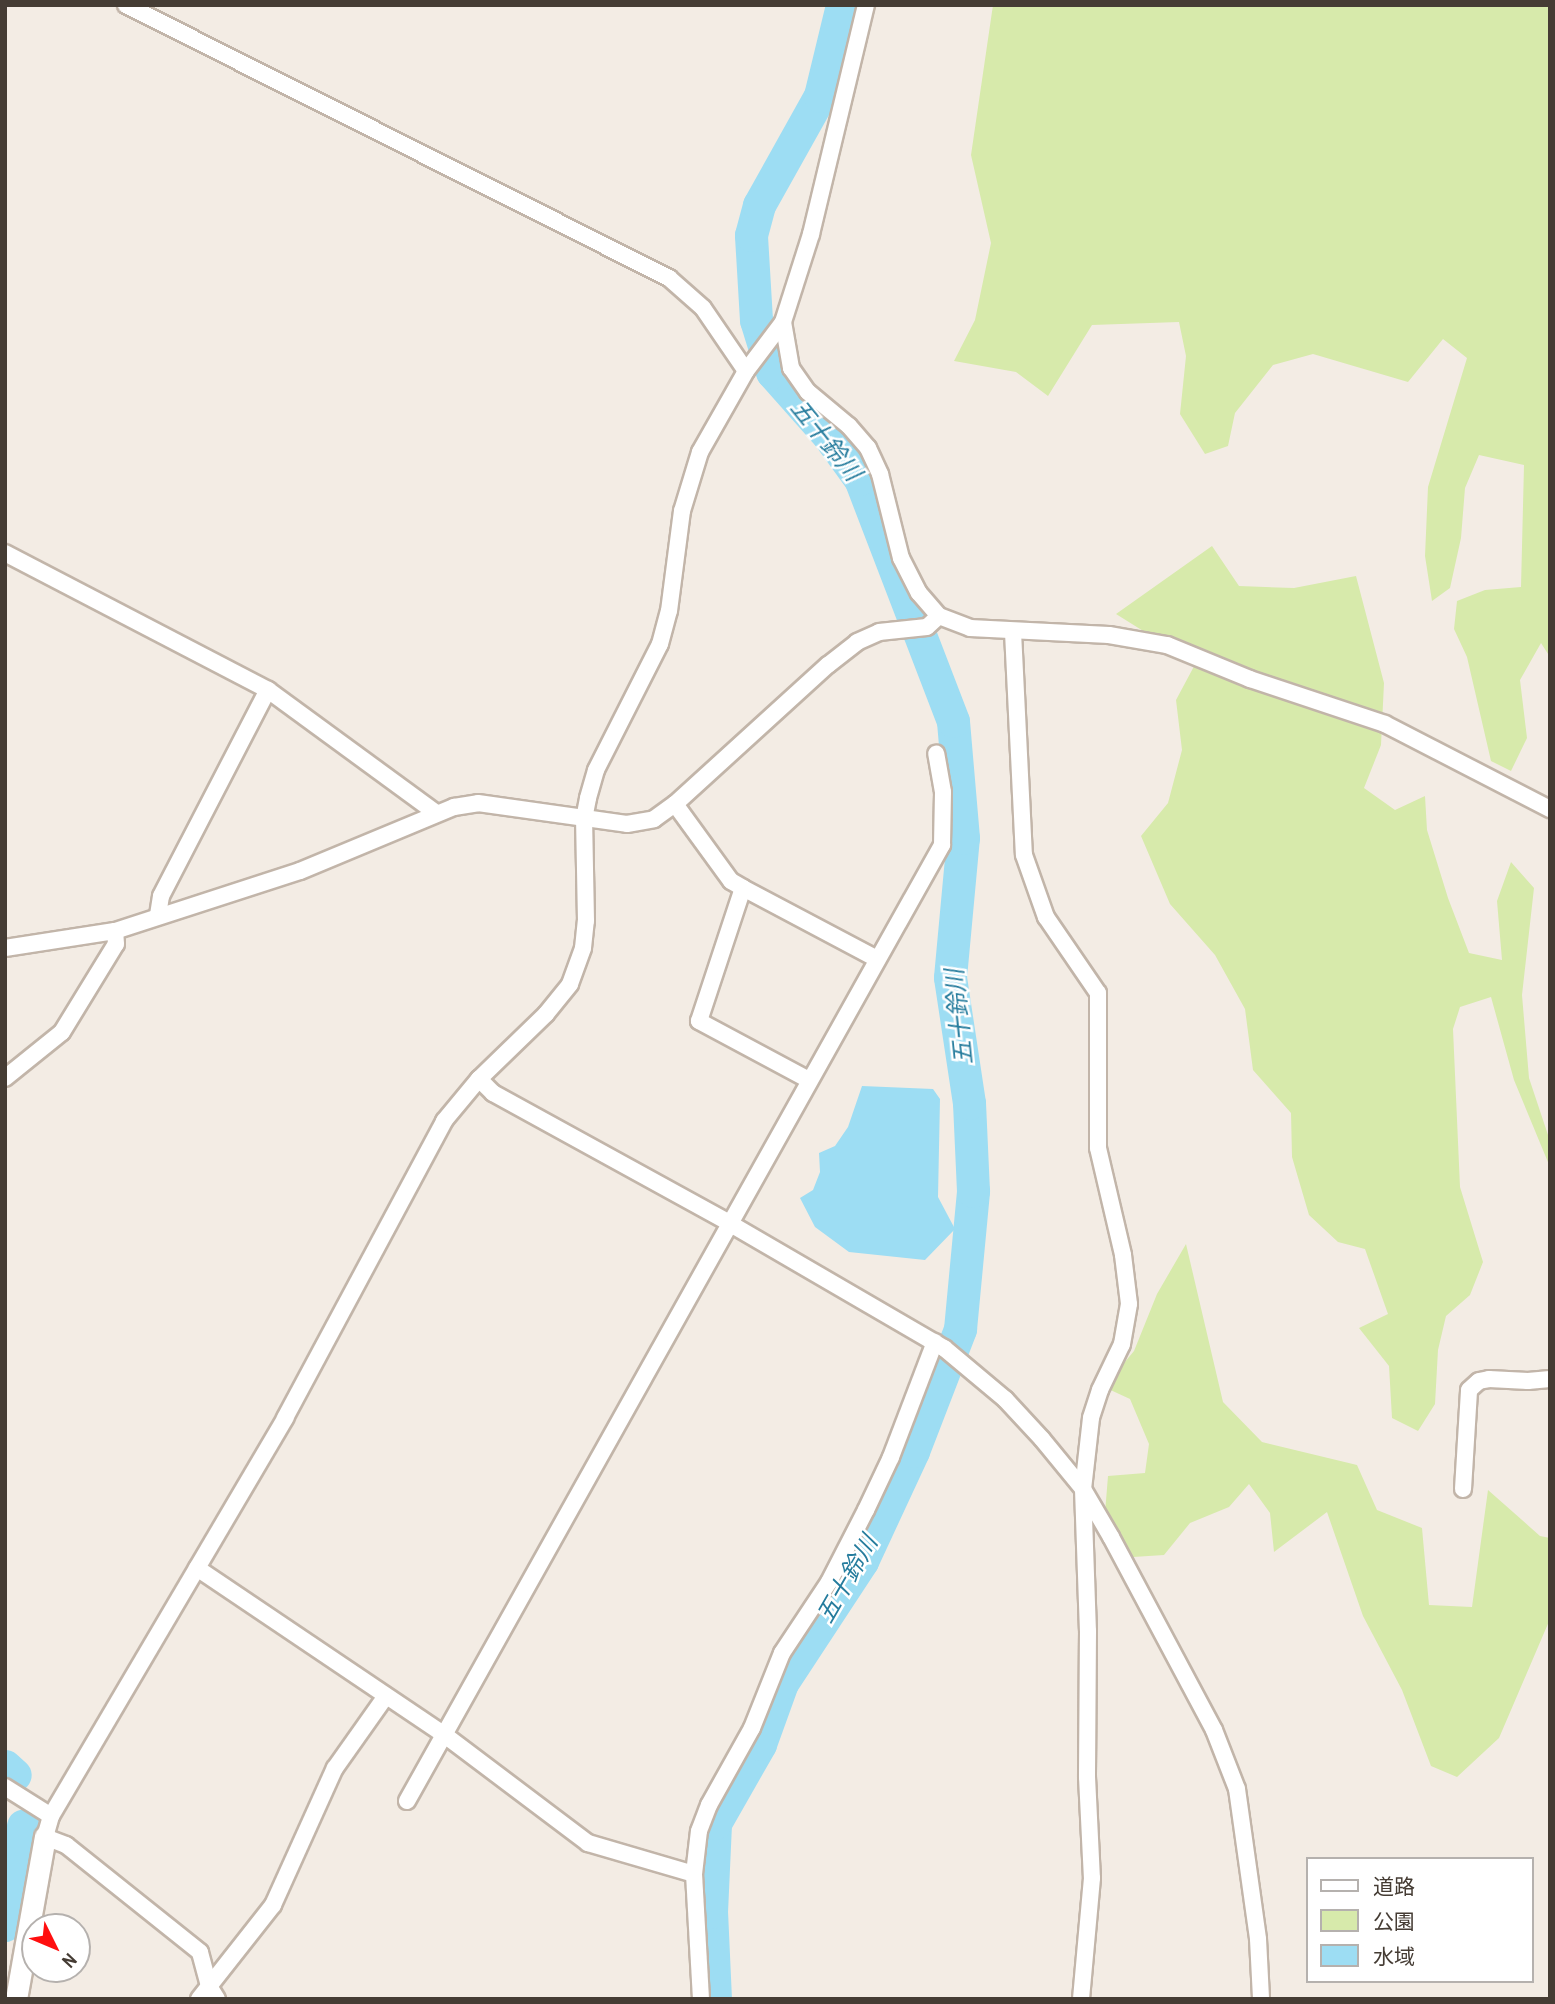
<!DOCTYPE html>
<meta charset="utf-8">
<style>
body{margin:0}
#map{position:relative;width:1555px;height:2004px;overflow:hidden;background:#f3ece4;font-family:"Archivo Narrow","Noto Sans JP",sans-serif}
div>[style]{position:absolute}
.green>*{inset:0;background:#d7eaab}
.water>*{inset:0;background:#9dddf3}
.river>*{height:33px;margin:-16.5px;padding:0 16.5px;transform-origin:16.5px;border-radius:16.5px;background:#9dddf3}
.roads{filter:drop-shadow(2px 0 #c2b5a9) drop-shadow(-2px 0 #c2b5a9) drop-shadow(0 2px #c2b5a9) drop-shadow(0 -2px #c2b5a9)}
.minor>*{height:16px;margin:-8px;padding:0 8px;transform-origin:8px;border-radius:8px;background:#fff}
.tertiary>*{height:21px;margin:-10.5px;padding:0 10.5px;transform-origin:10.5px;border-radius:10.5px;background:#fff}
span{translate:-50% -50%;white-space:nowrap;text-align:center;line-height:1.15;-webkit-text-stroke:5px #fff;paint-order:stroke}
.water-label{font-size:24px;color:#257c9d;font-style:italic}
.frame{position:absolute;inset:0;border:7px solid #453c34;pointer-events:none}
.legend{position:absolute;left:1306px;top:1857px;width:228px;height:126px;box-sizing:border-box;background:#fff;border:2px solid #b5b1ae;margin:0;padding:9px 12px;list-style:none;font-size:21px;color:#453c34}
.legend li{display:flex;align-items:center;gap:14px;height:35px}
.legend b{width:35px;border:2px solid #b5b1ae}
.north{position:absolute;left:21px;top:1913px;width:70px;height:70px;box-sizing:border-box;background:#fff;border:2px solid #b5b1ae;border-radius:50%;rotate:133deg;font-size:19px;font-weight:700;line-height:28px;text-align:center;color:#453c34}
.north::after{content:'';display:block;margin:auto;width:24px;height:32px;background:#ff0f0f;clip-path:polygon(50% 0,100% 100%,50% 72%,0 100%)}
</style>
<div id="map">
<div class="green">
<i style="clip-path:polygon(993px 5px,1550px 5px,1550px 657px,1541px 643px,1520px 680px,1527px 738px,1511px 771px,1491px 761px,1467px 657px,1454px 629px,1457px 601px,1485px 590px,1521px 587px,1524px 465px,1479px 455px,1465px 488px,1461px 538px,1450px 588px,1432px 601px,1425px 556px,1428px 487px,1467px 358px,1443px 339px,1408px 382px,1313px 354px,1273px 365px,1235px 413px,1228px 446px,1205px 454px,1180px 414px,1186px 356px,1179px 322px,1092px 325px,1048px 396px,1016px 372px,954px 361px,975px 320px,991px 243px,971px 155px)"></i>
<i style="clip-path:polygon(1212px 546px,1239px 586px,1294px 588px,1356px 576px,1384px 683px,1381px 745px,1364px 788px,1395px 810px,1425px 796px,1427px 830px,1448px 898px,1469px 953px,1502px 960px,1497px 901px,1511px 862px,1534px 888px,1522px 995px,1529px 1078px,1550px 1141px,1550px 1167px,1514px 1080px,1491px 997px,1460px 1007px,1453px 1029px,1460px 1187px,1483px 1262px,1470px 1295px,1446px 1316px,1438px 1350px,1435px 1404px,1418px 1431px,1392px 1418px,1389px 1366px,1359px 1328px,1388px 1314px,1365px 1249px,1338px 1242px,1309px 1215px,1292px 1157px,1291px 1113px,1253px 1070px,1245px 1009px,1215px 955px,1170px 904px,1141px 836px,1168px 803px,1182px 750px,1176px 700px,1199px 657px,1156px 639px,1116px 614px)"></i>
<i style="clip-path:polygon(1186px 1244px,1223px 1402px,1262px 1442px,1357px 1465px,1377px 1510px,1422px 1528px,1429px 1605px,1472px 1607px,1488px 1490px,1540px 1536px,1550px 1538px,1550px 1619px,1499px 1738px,1457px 1777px,1431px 1766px,1402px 1690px,1363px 1616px,1327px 1512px,1274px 1552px,1270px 1513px,1249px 1484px,1229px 1507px,1190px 1523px,1164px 1555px,1133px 1557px,1105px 1513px,1108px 1476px,1145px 1473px,1149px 1444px,1130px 1399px,1104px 1387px,1134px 1351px,1157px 1294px)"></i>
</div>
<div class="water">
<i style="clip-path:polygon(862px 1086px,933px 1089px,940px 1099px,938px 1197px,955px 1229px,925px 1260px,849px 1252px,815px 1227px,800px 1198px,813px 1190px,820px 1172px,819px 1153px,835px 1146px,848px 1127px)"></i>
</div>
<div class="river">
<i style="left:5px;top:1766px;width:13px;rotate:42deg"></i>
<i style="left:5px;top:1925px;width:101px;rotate:-79.7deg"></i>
<i style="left:715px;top:1999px;width:87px;rotate:-92.6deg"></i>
<i style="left:711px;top:1912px;width:89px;rotate:-87.4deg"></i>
<i style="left:715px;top:1823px;width:91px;rotate:-60.3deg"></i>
<i style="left:760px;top:1744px;width:65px;rotate:-70.2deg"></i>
<i style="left:782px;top:1683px;width:146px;rotate:-56.7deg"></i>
<i style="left:862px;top:1561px;width:121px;rotate:-65.1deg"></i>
<i style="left:913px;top:1451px;width:131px;rotate:-68.9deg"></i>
<i style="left:960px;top:1329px;width:139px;rotate:-84.6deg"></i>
<i style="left:973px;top:1191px;width:88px;rotate:-92.6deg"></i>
<i style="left:969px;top:1103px;width:127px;rotate:-98.6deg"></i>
<i style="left:950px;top:977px;width:140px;rotate:-84.7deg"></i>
<i style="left:963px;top:838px;width:117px;rotate:-94.9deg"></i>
<i style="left:953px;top:721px;width:259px;rotate:-111deg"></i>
<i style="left:860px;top:479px;width:54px;rotate:-126deg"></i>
<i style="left:828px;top:435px;width:84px;rotate:-131.6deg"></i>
<i style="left:772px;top:372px;width:54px;rotate:-107.1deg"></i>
<i style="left:756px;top:320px;width:85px;rotate:-93.4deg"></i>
<i style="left:751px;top:235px;width:31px;rotate:-75deg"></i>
<i style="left:759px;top:205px;width:125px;rotate:-60.8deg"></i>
<i style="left:820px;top:96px;width:94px;rotate:-76.4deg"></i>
</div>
<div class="roads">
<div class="minor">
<i style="left:126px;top:5px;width:608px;rotate:26.69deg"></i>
<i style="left:669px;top:278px;width:45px;rotate:41.4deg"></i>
<i style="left:703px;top:308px;width:76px;rotate:55.7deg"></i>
<i style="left:783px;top:322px;width:47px;rotate:80.1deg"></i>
<i style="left:791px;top:368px;width:29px;rotate:55deg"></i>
<i style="left:808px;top:392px;width:53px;rotate:39.7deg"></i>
<i style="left:849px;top:426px;width:29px;rotate:49deg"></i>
<i style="left:868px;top:448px;width:29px;rotate:65deg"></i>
<i style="left:880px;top:474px;width:87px;rotate:76deg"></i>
<i style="left:901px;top:558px;width:39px;rotate:63deg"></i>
<i style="left:919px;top:593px;width:30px;rotate:49deg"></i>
<i style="left:939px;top:616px;width:33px;rotate:21deg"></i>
<i style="left:970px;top:628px;width:139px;rotate:2.9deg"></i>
<i style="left:1109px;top:635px;width:59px;rotate:9.8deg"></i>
<i style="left:1167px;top:645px;width:90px;rotate:22.3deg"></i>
<i style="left:1250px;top:679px;width:142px;rotate:18.4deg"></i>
<i style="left:1385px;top:724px;width:186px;rotate:27.3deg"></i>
<i style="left:5px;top:553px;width:297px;rotate:27.5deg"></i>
<i style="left:268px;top:690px;width:208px;rotate:36.2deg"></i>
<i style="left:1013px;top:632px;width:223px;rotate:87.2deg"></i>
<i style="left:1024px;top:855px;width:66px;rotate:70.5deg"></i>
<i style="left:1046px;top:917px;width:92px;rotate:55.6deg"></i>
<i style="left:1098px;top:993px;width:155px;rotate:90deg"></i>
<i style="left:1098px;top:1148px;width:110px;rotate:76.8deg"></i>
<i style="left:1123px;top:1255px;width:49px;rotate:83deg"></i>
<i style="left:1129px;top:1304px;width:41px;rotate:99.9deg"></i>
<i style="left:1122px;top:1344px;width:51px;rotate:115.6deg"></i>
<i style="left:1100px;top:1390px;width:29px;rotate:108deg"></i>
<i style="left:1091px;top:1418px;width:71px;rotate:96.4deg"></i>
<i style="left:1083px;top:1489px;width:142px;rotate:88deg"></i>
<i style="left:1088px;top:1631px;width:146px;rotate:90.4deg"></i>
<i style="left:1087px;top:1777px;width:101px;rotate:87.2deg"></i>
<i style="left:1092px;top:1878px;width:121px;rotate:95.2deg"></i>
<i style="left:675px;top:804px;width:95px;rotate:54deg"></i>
<i style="left:731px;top:881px;width:14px;rotate:30deg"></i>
<i style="left:158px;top:915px;width:19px;rotate:-81deg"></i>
<i style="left:161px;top:896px;width:232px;rotate:-62.6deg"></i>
<i style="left:5px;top:948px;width:111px;rotate:-8.8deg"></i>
<i style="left:115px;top:931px;width:194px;rotate:-18deg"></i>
<i style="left:300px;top:871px;width:167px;rotate:-22.6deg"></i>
<i style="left:454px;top:807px;width:24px;rotate:-9deg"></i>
<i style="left:478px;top:803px;width:150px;rotate:8deg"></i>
<i style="left:627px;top:824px;width:27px;rotate:-10deg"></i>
<i style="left:654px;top:819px;width:26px;rotate:-36deg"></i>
<i style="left:675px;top:804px;width:207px;rotate:-42.3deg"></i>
<i style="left:828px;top:665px;width:37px;rotate:-38deg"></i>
<i style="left:857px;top:642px;width:24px;rotate:-24deg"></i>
<i style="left:879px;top:632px;width:48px;rotate:-5.9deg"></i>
<i style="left:927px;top:627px;width:16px;rotate:-43deg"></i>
<i style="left:5px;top:1078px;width:73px;rotate:-38.9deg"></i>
<i style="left:62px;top:1032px;width:103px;rotate:-58.5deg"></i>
<i style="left:116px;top:944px;width:13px;rotate:-94deg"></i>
<i style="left:479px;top:1079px;width:20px;rotate:45deg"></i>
<i style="left:493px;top:1093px;width:269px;rotate:28.8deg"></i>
<i style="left:729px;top:1223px;width:249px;rotate:30.2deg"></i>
<i style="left:944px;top:1348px;width:80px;rotate:39.9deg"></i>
<i style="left:1005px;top:1399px;width:54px;rotate:47.2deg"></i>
<i style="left:1042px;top:1439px;width:65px;rotate:50.6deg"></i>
<i style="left:1083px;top:1489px;width:56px;rotate:59.7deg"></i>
<i style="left:1111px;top:1537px;width:219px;rotate:61.9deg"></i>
<i style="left:1214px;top:1730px;width:63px;rotate:68.7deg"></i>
<i style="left:1237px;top:1789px;width:151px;rotate:82deg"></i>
<i style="left:1258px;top:1939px;width:60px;rotate:87.1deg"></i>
<i style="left:809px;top:1080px;width:125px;rotate:-151.8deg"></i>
<i style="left:699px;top:1021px;width:140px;rotate:-71.7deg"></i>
<i style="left:743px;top:888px;width:152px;rotate:27.9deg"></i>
<i style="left:1463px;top:1489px;width:99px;rotate:-86.5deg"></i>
<i style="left:1469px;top:1390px;width:13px;rotate:-42deg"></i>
<i style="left:1479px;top:1381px;width:10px;rotate:-11deg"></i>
<i style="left:1489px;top:1379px;width:39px;rotate:3deg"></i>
<i style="left:1528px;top:1381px;width:22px;rotate:-5deg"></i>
<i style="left:197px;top:1568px;width:295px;rotate:34deg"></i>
<i style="left:442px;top:1733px;width:183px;rotate:37deg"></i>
<i style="left:588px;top:1843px;width:110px;rotate:16.3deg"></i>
<i style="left:5px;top:1787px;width:54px;rotate:32.2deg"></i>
<i style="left:407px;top:1801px;width:1096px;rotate:-60.77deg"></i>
<i style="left:942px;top:845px;width:53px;rotate:-88.9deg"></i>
<i style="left:943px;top:792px;width:39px;rotate:-100deg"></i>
<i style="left:199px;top:1999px;width:120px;rotate:-51.8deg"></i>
<i style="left:273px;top:1905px;width:150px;rotate:-65.7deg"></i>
<i style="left:335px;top:1768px;width:88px;rotate:-54.7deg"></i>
<i style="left:217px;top:1999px;width:15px;rotate:-122deg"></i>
<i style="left:209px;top:1986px;width:35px;rotate:-105deg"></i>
<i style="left:200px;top:1952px;width:171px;rotate:-141.4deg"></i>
<i style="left:66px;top:1845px;width:22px;rotate:-159deg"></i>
<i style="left:45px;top:1837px;width:22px;rotate:-74deg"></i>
<i style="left:51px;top:1816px;width:462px;rotate:-59.5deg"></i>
<i style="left:285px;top:1418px;width:337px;rotate:-61.8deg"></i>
<i style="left:444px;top:1121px;width:55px;rotate:-50.2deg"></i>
<i style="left:479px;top:1079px;width:93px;rotate:-44.1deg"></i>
<i style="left:546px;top:1014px;width:38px;rotate:-51deg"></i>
<i style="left:570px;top:984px;width:38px;rotate:-70deg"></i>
<i style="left:583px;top:948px;width:27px;rotate:-84deg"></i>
<i style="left:586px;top:921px;width:102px;rotate:-91.1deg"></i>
<i style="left:584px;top:819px;width:21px;rotate:-79deg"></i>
<i style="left:588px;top:798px;width:29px;rotate:-74deg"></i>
<i style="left:596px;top:770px;width:141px;rotate:-63.1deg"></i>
<i style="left:660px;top:644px;width:34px;rotate:-75deg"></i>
<i style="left:669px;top:611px;width:101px;rotate:-82.6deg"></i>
<i style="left:682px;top:511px;width:62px;rotate:-73deg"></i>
<i style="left:700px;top:452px;width:93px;rotate:-60.4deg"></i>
<i style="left:746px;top:371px;width:61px;rotate:-52.9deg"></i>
<i style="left:783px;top:322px;width:92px;rotate:-72.3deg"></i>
<i style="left:811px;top:234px;width:236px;rotate:-76.5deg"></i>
<i style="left:701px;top:1999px;width:125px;rotate:-93.2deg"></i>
<i style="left:694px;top:1874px;width:43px;rotate:-83.4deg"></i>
<i style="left:699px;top:1831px;width:28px;rotate:-69deg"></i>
<i style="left:709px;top:1805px;width:88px;rotate:-60.8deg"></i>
<i style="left:752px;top:1728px;width:81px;rotate:-68.2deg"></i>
<i style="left:782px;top:1653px;width:85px;rotate:-56.5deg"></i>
<i style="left:829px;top:1582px;width:81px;rotate:-62.8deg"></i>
<i style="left:866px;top:1510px;width:59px;rotate:-64.7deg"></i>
<i style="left:891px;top:1457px;width:123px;rotate:-69.1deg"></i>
</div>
<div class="tertiary">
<i style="left:16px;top:1999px;width:165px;rotate:-79.9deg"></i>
</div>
</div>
<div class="water-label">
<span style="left:826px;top:440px;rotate:51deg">五十鈴川</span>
<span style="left:959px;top:1017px;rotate:-96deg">五十鈴川</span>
<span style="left:847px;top:1579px;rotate:-60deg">五十鈴川</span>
</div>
<div class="frame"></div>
<ul class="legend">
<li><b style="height:9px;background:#fff"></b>道路</li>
<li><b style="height:19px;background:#d7eaab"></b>公園</li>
<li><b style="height:19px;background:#9dddf3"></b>水域</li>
</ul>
<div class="north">N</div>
</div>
